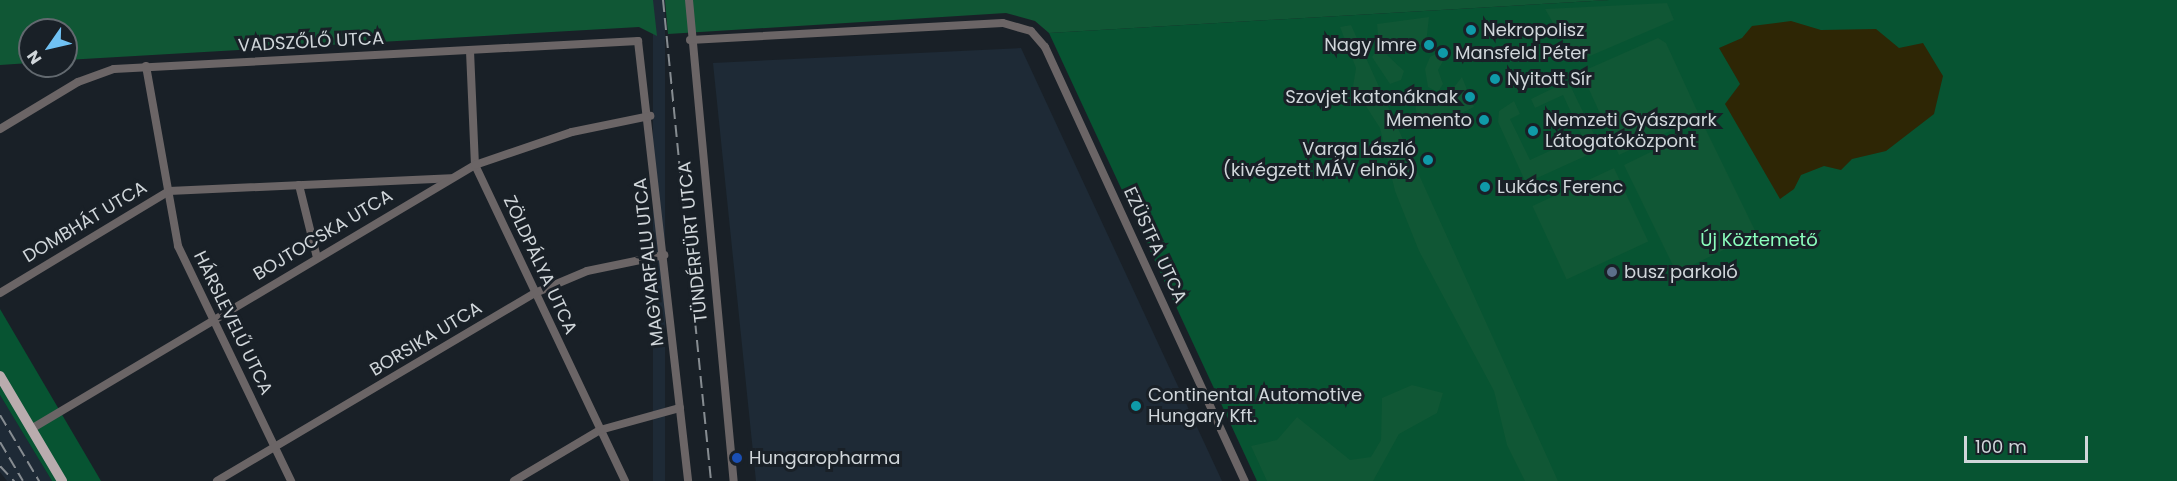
<!DOCTYPE html>
<meta charset="utf-8">
<style>
body{margin:0}
#map{position:relative;width:2177px;height:481px;overflow:hidden;background:#192027;font-family:Poppins,sans-serif}
div>[style]{position:absolute}
.built>*{inset:0;background:#1e2a36;transform-origin:0 0}
.green>*{inset:0;background:#075432}
.forest>*{inset:0;background:#105735;transform-origin:0 0}
.sand>*{inset:0;background:#2e2605}
.minor>*{height:8px;margin:-4px;padding:0 4px;transform-origin:4px;border-radius:4px;background:#6b6566}
.major>*{height:10px;margin:-5px;padding:0 5px;transform-origin:5px;border-radius:5px;background:#b9acae}
.rail>*{height:2px;margin-top:-1px;transform-origin:0;background:repeating-linear-gradient(90deg,#868c91 0 12px,transparent 0 18px)}
.dots>*{width:16px;height:16px;translate:-50% -50%;box-sizing:border-box;border:3px solid #192027;border-radius:50%}
span{translate:-50% -50%;white-space:nowrap;text-align:center;line-height:1.15;-webkit-text-stroke:6px #192027;paint-order:stroke}
.poi-label{font-size:18px;color:#d0d6da}
.left{translate:0 -50%;text-align:left}
.right{translate:-100% -50%;text-align:right}
.street-label{font-size:18px;color:#d0d6da}
.park-label{font-size:18px;color:#8bfebd}
.north{position:absolute;left:18px;top:18px;width:60px;height:60px;box-sizing:border-box;background:#192027;border:2px solid #62696f;border-radius:50%;rotate:236deg;font-size:16px;font-weight:700;line-height:24px;text-align:center;color:#d0d6da}
.north::after{content:'';display:block;margin:auto;width:21px;height:27px;background:#70c2f4;clip-path:polygon(50% 0,100% 100%,50% 72%,0 100%)}
.scale{position:absolute;left:1964px;top:436px;width:124px;height:27px;box-sizing:border-box;border:3px solid #d0d6da;border-top:0;padding-left:8px;font-size:18px;line-height:21px;white-space:nowrap;color:#d0d6da;-webkit-text-stroke:4px #192027;paint-order:stroke}
</style>
<div id="map">
<div class="built">
<i style="left:653px;top:0;width:12px;height:483px"></i>
<i style="clip-path:polygon(1021px 48px,1222px 481px,756px 481px,713px 63px)"></i>
<i style="clip-path:polygon(0 395px,2px 398px,52px 481px,7px 481px,0 472px)"></i>
</div>
<div class="green">
<i style="clip-path:polygon(1609px 0,2177px 0,2177px 481px,1257px 481px,1049px 33px)"></i>
<i style="clip-path:polygon(0 309px,101px 481px,52px 481px,0 395px)"></i>
</div>
<div class="forest">
<i style="clip-path:polygon(0 0,653px 0,657px 36px,639px 27px,66px 60px,66px 30px,30px 30px,30px 63px,0 65px)"></i>
<i style="clip-path:polygon(665px 0,1609px 0,1049px 33px,1035px 21px,1006px 13px,668px 34px)"></i>
<i style="clip-path:polygon(1667px 3px,1674px 20px,1576px 62px,1545px 9px)"></i>
<i style="clip-path:polygon(1429px 17px,1426px 44px,1408px 47px,1402px 38px,1387px 55px,1404px 71px,1401px 80px,1390px 84px,1372px 57px,1379px 47px,1377px 24px)"></i>
<i style="clip-path:polygon(1351px 25px,1558px 481px,1525px 481px,1507px 445px,1494px 391px,1419px 251px,1395px 191px,1380px 128px,1353px 86px,1356px 68px,1340px 27px)"></i>
<i style="clip-path:polygon(1658px 38px,1666px 43px,1700px 117px,1619px 155px,1581px 72px)"></i>
<i style="clip-path:polygon(1443px 50px,1447px 54px,1438px 70px,1443px 84px,1438px 92px,1428px 87px,1425px 69px,1430px 57px)"></i>
<i style="clip-path:polygon(1462px 77px,1474px 107px,1445px 121px,1417px 117px,1415px 102px,1447px 96px)"></i>
<i style="clip-path:polygon(1568px 81px,1601px 149px,1526px 183px,1498px 122px,1499px 111px,1514px 101px,1520px 114px,1510px 119px,1530px 160px,1582px 136px,1563px 95px,1535px 108px,1531px 99px)"></i>
<i style="left:1704px;top:126px;width:120px;height:89px;rotate:64deg"></i>
<i style="left:1614px;top:168px;width:81px;height:90px;rotate:65deg"></i>
<i style="clip-path:polygon(1412px 385px,1443px 393px,1437px 413px,1399px 434px,1373px 481px,1267px 481px,1251px 446px,1277px 440px,1297px 417px,1350px 460px,1371px 457px,1381px 440px,1382px 398px)"></i>
</div>
<div class="sand">
<i style="clip-path:polygon(1791px 21px,1821px 30px,1876px 29px,1899px 48px,1923px 43px,1943px 76px,1934px 114px,1886px 151px,1852px 159px,1841px 170px,1824px 166px,1801px 175px,1794px 189px,1780px 199px,1725px 104px,1740px 84px,1719px 48px,1742px 38px,1752px 26px)"></i>
</div>
<div class="minor">
<i style="left:689px;top:0;width:483px;rotate:84.7deg"></i>
<i style="left:690px;top:40px;width:313px;rotate:-3.1deg"></i>
<i style="left:1003px;top:23px;width:29px;rotate:16deg"></i>
<i style="left:1031px;top:31px;width:21px;rotate:49deg"></i>
<i style="left:1045px;top:47px;width:478px;rotate:65.3deg"></i>
<i style="left:470px;top:51px;width:114px;rotate:87.5deg"></i>
<i style="left:475px;top:165px;width:350px;rotate:64.6deg"></i>
<i style="left:146px;top:66px;width:183px;rotate:79.9deg"></i>
<i style="left:178px;top:246px;width:261px;rotate:64.3deg"></i>
<i style="left:0;top:129px;width:91px;rotate:-31.1deg"></i>
<i style="left:78px;top:82px;width:38px;rotate:-20deg"></i>
<i style="left:114px;top:69px;width:525px;rotate:-3.06deg"></i>
<i style="left:638px;top:41px;width:443px;rotate:83.5deg"></i>
<i style="left:299px;top:185px;width:75px;rotate:76.1deg"></i>
<i style="left:0;top:293px;width:197px;rotate:-31.1deg"></i>
<i style="left:169px;top:191px;width:282px;rotate:-2.6deg"></i>
<i style="left:31px;top:429px;width:517px;rotate:-30.74deg"></i>
<i style="left:475px;top:165px;width:102px;rotate:-18.8deg"></i>
<i style="left:572px;top:132px;width:80px;rotate:-11.6deg"></i>
<i style="left:217px;top:481px;width:369px;rotate:-30.6deg"></i>
<i style="left:535px;top:293px;width:56px;rotate:-22.9deg"></i>
<i style="left:587px;top:271px;width:79px;rotate:-11.7deg"></i>
<i style="left:514px;top:481px;width:100px;rotate:-30.7deg"></i>
<i style="left:600px;top:430px;width:83px;rotate:-15.4deg"></i>
</div>
<div class="major">
<i style="left:0;top:376px;width:122px;rotate:59.4deg"></i>
</div>
<div class="rail">
<i style="left:663px;top:0;width:483px;rotate:84.3deg"></i>
<i style="left:0;top:415px;width:77px;rotate:59.4deg"></i>
<i style="left:0;top:442px;width:45px;rotate:59.5deg"></i>
<i style="left:0;top:466px;width:21px;rotate:47deg"></i>
</div>
<div class="dots">
<i style="left:1471px;top:30px;background:#0f9aa8"></i>
<i style="left:1429px;top:45px;background:#0f9aa8"></i>
<i style="left:1443px;top:53px;background:#0f9aa8"></i>
<i style="left:1495px;top:79px;background:#0f9aa8"></i>
<i style="left:1470px;top:97px;background:#0f9aa8"></i>
<i style="left:1484px;top:120px;background:#0f9aa8"></i>
<i style="left:1533px;top:131px;background:#0f9aa8"></i>
<i style="left:1428px;top:160px;background:#0f9aa8"></i>
<i style="left:1485px;top:187px;background:#0f9aa8"></i>
<i style="left:1612px;top:272px;background:#5c6f8a"></i>
<i style="left:1136px;top:406px;background:#0f9aa8"></i>
<i style="left:737px;top:458px;background:#1a4fb4"></i>
</div>
<div class="poi-label">
<span class="left" style="left:1483px;top:30px">Nekropolisz</span>
<span class="right" style="left:1417px;top:45px">Nagy Imre</span>
<span class="left" style="left:1455px;top:53px">Mansfeld Péter</span>
<span class="left" style="left:1507px;top:79px">Nyitott Sír</span>
<span class="right" style="left:1458px;top:97px">Szovjet katonáknak</span>
<span class="right" style="left:1472px;top:120px">Memento</span>
<span class="left" style="left:1545px;top:131px">Nemzeti Gyászpark<br>Látogatóközpont</span>
<span class="right" style="left:1416px;top:160px">Varga László<br>(kivégzett MÁV elnök)</span>
<span class="left" style="left:1497px;top:187px">Lukács Ferenc</span>
<span class="left" style="left:1624px;top:272px">busz parkoló</span>
<span class="left" style="left:1148px;top:406px">Continental Automotive<br>Hungary Kft.</span>
<span class="left" style="left:749px;top:458px">Hungaropharma</span>
</div>
<div class="street-label">
<span style="left:311px;top:42px;rotate:-3deg">VADSZŐLŐ UTCA</span>
<span style="left:85px;top:222px;rotate:-31deg">DOMBHÁT UTCA</span>
<span style="left:323px;top:235px;rotate:-31deg">BOJTOCSKA UTCA</span>
<span style="left:693px;top:242px;rotate:-96deg">TÜNDÉRFÜRT UTCA</span>
<span style="left:1155px;top:245px;rotate:65deg">EZÜSTFA UTCA</span>
<span style="left:649px;top:262px;rotate:-96deg">MAGYARFALU UTCA</span>
<span style="left:540px;top:265px;rotate:65deg">ZÖLDPÁLYA UTCA</span>
<span style="left:233px;top:323px;rotate:64deg">HÁRSLEVELŰ UTCA</span>
<span style="left:426px;top:339px;rotate:-31deg">BORSIKA UTCA</span>
</div>
<div class="park-label">
<span style="left:1759px;top:240px">Új Köztemető</span>
</div>
<div class="north">N</div>
<div class="scale">100 m</div>
</div>
